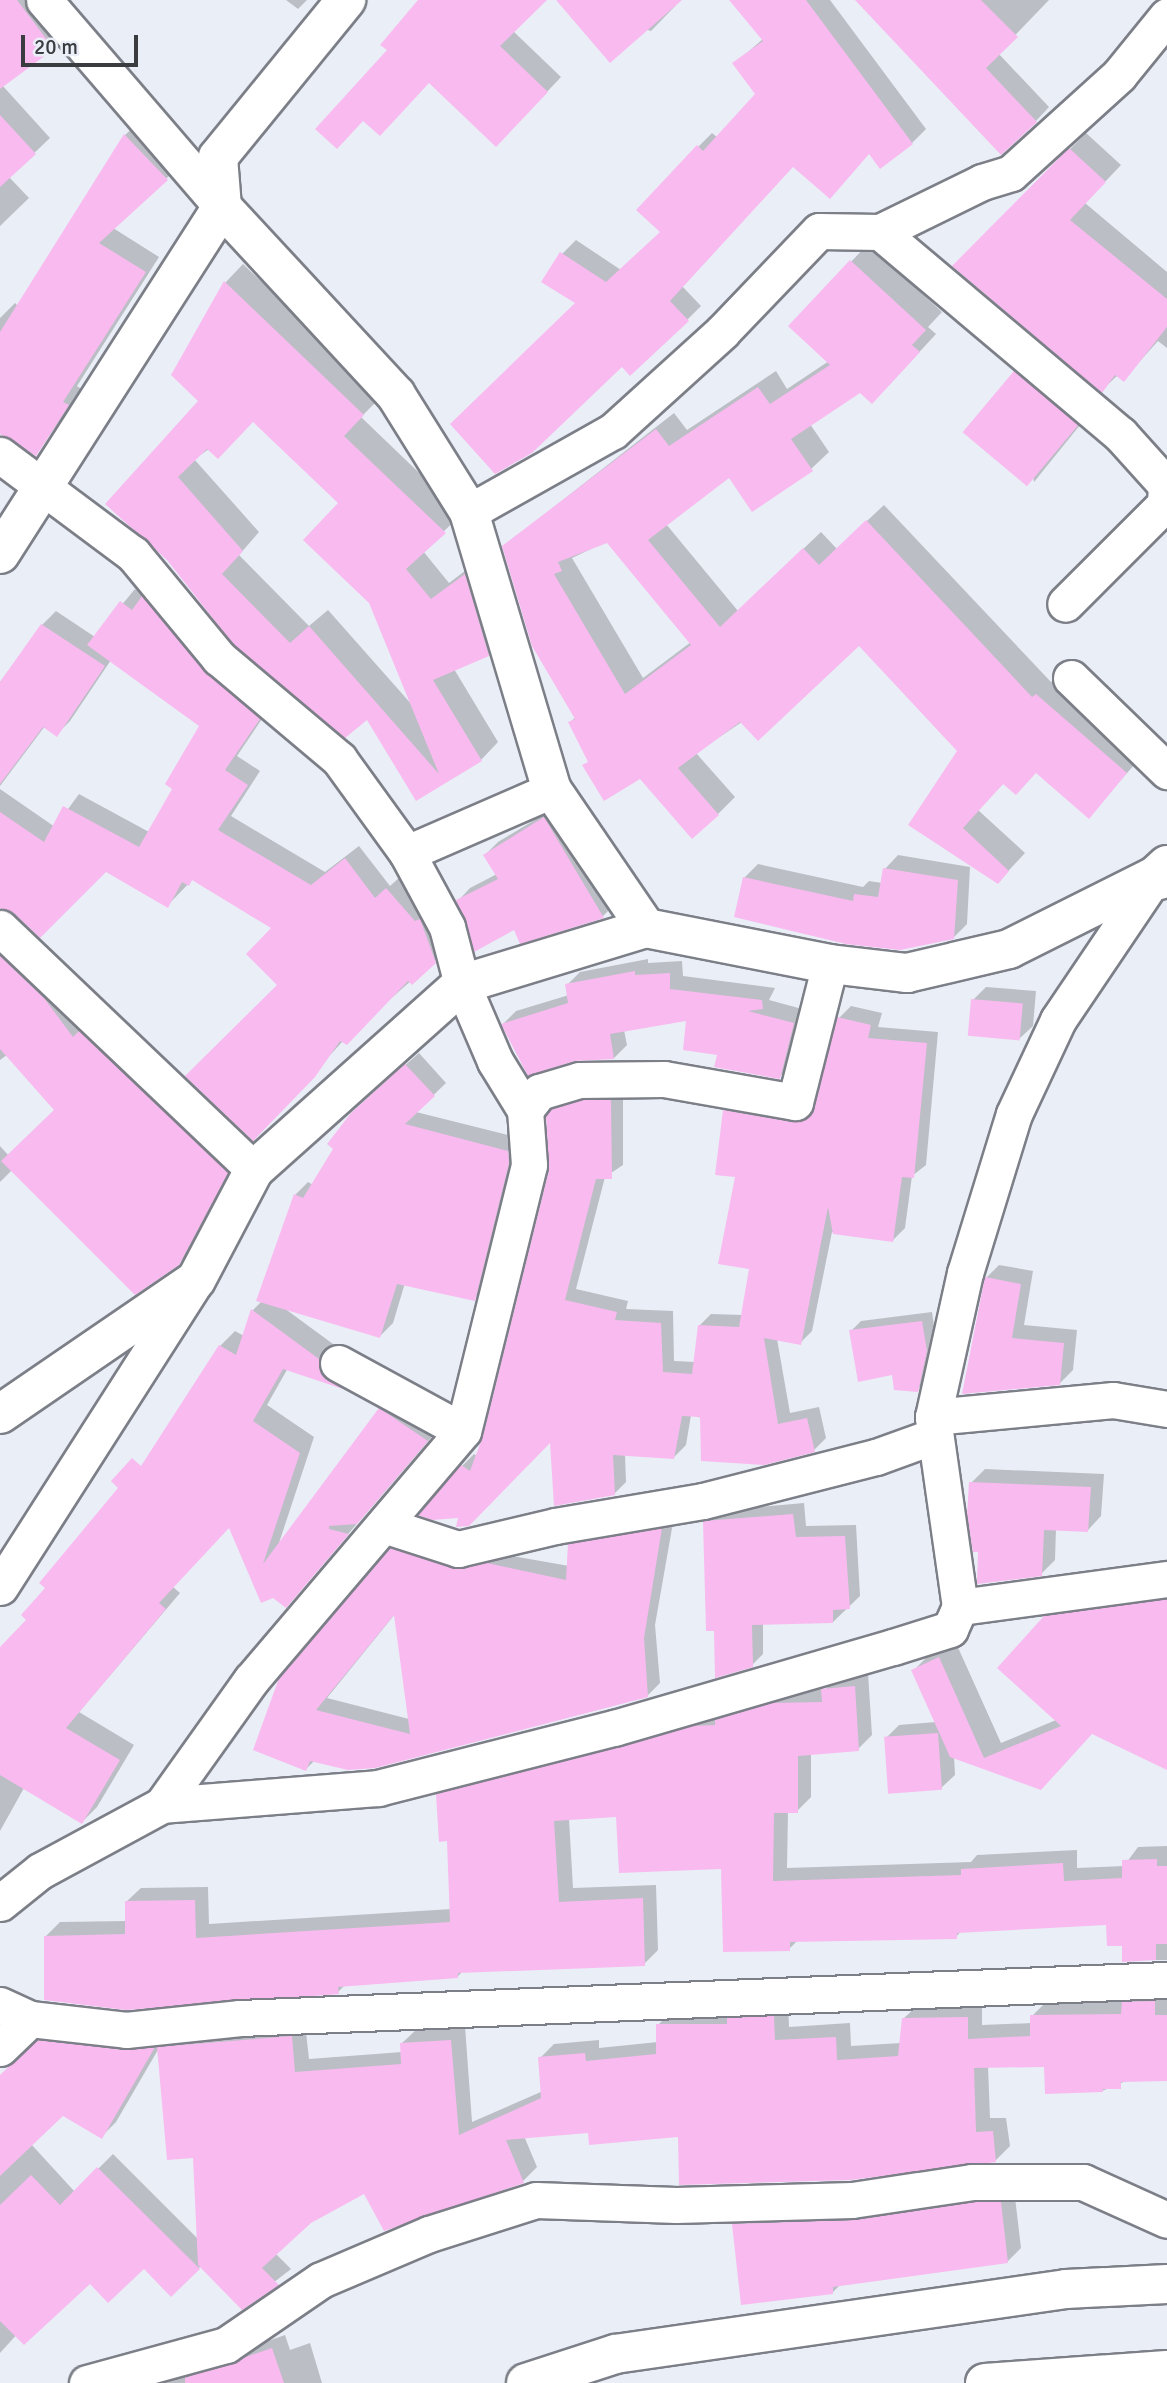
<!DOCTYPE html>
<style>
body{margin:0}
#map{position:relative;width:1167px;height:2383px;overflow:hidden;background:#eaeef6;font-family:Signika,sans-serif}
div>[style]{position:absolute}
.shadow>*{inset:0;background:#0003}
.building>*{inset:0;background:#f9baf0;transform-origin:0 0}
.roads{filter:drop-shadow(2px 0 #7c7f87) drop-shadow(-2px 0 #7c7f87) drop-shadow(0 2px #7c7f87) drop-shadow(0 -2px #7c7f87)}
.minor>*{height:35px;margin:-17.5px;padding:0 17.5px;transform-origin:17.5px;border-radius:17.5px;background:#fff}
.tertiary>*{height:38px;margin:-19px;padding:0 19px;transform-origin:19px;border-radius:19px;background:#fff}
.secondary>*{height:38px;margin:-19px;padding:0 19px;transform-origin:19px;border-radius:19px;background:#fff}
span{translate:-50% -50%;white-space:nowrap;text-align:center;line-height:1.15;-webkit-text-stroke:7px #eaeef6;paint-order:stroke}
.scale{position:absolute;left:21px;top:35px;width:117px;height:32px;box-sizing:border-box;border:4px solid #3b3c40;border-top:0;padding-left:9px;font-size:21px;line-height:24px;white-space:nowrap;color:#3b3c40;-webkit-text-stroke:5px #eaeef6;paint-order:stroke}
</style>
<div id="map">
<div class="shadow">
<i style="clip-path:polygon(0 0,44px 0,68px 32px,2px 85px,50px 138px,9px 177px,29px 198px,0 226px)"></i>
<i style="clip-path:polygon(286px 0,307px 0,298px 9px)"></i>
<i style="clip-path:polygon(420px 0,544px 0,513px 31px,561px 77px,510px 131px,389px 50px)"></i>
<i style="clip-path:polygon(558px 0,681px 0,651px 31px)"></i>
<i style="clip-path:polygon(731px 0,830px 0,926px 129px,912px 143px,794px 165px,682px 286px,701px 306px,687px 320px,577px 302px,562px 254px,576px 240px,621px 270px,662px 232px,698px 147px,712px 133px,718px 138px,757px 95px,735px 63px,763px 39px)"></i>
<i style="clip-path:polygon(857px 0,1049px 0,998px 53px,1049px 107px,1036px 121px)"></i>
<i style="clip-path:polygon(140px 121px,182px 164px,113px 228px,159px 257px,77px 386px,83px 390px,35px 454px,0 431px,0 318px,15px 303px,18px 306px,125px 135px)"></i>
<i style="clip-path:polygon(1086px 133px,1121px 165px,1085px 203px,1167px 272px,1167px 348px,1158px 341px,1124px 379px,1118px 375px,1102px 390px,954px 266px)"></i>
<i style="clip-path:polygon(evenodd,868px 244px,942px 312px,928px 327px,936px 334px,889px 385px,860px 391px,810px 424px,829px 452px,811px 469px,730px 476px,666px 524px,738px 611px,821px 532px,837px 549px,884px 505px,1051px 682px,1054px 679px,1143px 755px,1089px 816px,1037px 771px,1004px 783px,978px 810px,1025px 853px,998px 882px,910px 825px,959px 751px,859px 643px,696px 753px,735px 797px,718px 814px,641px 777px,589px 761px,570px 722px,576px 717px,504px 546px,674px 413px,687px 430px,776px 371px,787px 389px,829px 361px,790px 326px,868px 244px,608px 541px,691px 642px,643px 678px,572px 558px,608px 541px)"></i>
<i style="clip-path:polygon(evenodd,243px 264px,381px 397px,361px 417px,462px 514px,423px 551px,449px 583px,482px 558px,506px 637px,488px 655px,454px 669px,498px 742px,481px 760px,417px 799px,367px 717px,168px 558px,108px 504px,200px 401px,173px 375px,226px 282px,243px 264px,253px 420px,340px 503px,413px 706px,328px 610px,309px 626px,239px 555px,259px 532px,194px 459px,253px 420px)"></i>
<i style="clip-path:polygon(1035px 352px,1097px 404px,1034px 482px,1015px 372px)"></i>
<i style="clip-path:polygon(156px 584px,272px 704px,237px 756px,260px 771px,231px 816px,325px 872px,359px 846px,390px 886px,401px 876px,448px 948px,343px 1041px,253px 1139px,280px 985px,274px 928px,193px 879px,167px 906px,105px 870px,40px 936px,6px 907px,0 908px,0 789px,55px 827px,79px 794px,149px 832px,174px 788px,201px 725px,111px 660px,70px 721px,56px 735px,45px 726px,0 786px,0 682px,42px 625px,56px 611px,95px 637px,135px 589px,144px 596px)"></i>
<i style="clip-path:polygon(558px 806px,615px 904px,603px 916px,515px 928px,458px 901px,470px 888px,497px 874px,485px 855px,498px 842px)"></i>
<i style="clip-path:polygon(898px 855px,970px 867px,967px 924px,953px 938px,744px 878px,758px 864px,863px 887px,869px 881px,882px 883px,885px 869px)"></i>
<i style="clip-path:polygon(0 929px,240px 1158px,193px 1249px,178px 1264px,12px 1170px,0 1182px,0 1146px,9px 1156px,57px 1110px,7px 1055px,0 1060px)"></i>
<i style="clip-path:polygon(648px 959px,648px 963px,682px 961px,683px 976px,775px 988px,769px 1000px,806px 1010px,793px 1064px,779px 1077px,719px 1053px,688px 1019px,624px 1030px,627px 1045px,614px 1058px,503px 1024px,516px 1011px,569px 995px,567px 985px,580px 972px)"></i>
<i style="clip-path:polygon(986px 987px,1036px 991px,1033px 1026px,1019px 1039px,973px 1000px)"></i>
<i style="clip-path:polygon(851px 1006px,882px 1013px,878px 1027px,938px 1032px,926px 1165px,912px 1176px,905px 1228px,893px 1240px,832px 1232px,812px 1331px,800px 1343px,777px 1339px,790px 1413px,819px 1407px,826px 1438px,814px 1450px,691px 1415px,686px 1445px,674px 1457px,625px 1454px,626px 1482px,614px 1494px,551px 1439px,461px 1516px,421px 1514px,462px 1466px,474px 1454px,477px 1456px,484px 1436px,550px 1170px,552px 1111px,565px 1098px,623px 1089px,623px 1165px,605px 1177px,576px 1289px,628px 1301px,626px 1309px,673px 1311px,674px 1361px,695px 1362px,699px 1326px,711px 1314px,743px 1315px,751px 1268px,725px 1111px,736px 1099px,805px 1111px,813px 1108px,839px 1018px)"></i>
<i style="clip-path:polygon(419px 1053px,446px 1083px,416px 1112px,520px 1138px,487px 1286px,474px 1299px,405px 1283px,393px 1323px,380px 1336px,284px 1308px,333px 1344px,336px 1359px,357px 1373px,343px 1387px,288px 1368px,267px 1405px,314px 1437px,278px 1546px,395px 1394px,442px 1425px,286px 1606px,230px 1526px,173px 1587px,180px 1593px,79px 1712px,134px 1745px,97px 1807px,82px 1822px,24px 1788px,0 1831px,0 1649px,126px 1521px,220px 1346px,235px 1331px,244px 1336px,253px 1310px,262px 1301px,295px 1195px,308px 1182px,313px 1185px,366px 1100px)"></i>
<i style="clip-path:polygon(999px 1265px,1033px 1271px,1024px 1325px,1077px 1330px,1073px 1370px,1060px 1383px,965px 1392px,986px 1278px)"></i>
<i style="clip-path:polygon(932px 1312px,936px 1340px,927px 1380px,917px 1390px,851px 1331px,861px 1321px)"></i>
<i style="clip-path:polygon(985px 1469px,1104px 1474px,1101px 1516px,1088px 1530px,1056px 1528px,1055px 1560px,1041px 1574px,980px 1550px,971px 1483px)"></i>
<i style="clip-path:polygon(804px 1503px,806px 1526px,856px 1525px,860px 1596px,833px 1622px,763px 1623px,763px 1654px,752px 1665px,716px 1629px,705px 1522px,716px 1511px)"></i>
<i style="clip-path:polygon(evenodd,674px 1517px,655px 1625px,660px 1683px,647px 1696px,315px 1760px,306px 1769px,256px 1749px,404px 1537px,569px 1566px,570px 1545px,582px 1532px,674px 1517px,395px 1614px,409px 1719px,327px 1698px,395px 1614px)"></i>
<i style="clip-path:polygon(1167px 1586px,1167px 1762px,1093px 1732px,1057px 1772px,954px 1756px,955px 1775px,941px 1788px,886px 1738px,899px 1725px,936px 1722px,914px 1670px,930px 1654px,956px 1643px,1001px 1743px,1056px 1720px,1046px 1617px,1062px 1600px)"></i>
<i style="clip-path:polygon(868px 1673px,872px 1735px,858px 1749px,811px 1753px,811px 1797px,797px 1811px,788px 1811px,787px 1868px,971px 1862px,977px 1855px,1077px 1850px,1077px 1868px,1124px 1866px,1138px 1847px,1167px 1846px,1167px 1960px,1124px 1960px,1124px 1944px,1108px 1923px,962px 1930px,956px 1937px,798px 1940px,789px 1949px,722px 1867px,618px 1815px,569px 1819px,573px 1888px,656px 1885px,658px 1950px,644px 1964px,463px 1971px,457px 1977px,345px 1985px,338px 1992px,46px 1936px,60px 1922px,127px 1921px,126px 1902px,141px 1888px,208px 1887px,209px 1924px,452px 1909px,449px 1839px,438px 1795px,452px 1780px,786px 1690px,826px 1689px,840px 1674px)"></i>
<i style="clip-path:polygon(evenodd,1167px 1986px,1167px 2080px,1126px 2081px,1102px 2091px,1046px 2065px,988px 2066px,990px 2118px,1006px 2118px,1010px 2146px,996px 2160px,680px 2135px,589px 2131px,524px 2136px,537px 2167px,523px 2181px,384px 2229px,364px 2192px,310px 2221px,275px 2253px,291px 2269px,242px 2307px,201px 2266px,171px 2294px,108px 2234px,0 2353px,0 2078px,53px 2027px,305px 2023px,309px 2059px,402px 2052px,401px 2044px,416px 2030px,465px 2026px,472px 2122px,543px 2091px,540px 2058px,554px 2044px,599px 2040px,599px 2048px,658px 2042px,658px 2025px,672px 2011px,788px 2003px,789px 2027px,850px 2023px,851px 2046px,901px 2043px,903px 2019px,918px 2005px,982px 2004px,982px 2025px,1032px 2023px,1032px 2016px,1046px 2002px,1125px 2001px,1138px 1989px,1167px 1986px,159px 2048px,194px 2156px,198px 2239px,113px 2154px,75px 2192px,31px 2144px,62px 2114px,102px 2136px,116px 2122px,159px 2048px)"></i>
<i style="clip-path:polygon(1014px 2189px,1021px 2248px,1007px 2262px,841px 2284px,833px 2292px,733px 2224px,747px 2211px)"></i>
<i style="clip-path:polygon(285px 2335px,290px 2350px,310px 2343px,322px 2383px,166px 2383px,174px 2374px)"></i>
</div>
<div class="building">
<i style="clip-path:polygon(0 0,17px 0,54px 49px,0 89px)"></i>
<i style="clip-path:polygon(418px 0,547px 0,500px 46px,548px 92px,496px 147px,429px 83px,380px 136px,363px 121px,337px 149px,315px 129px,387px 50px,380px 45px)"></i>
<i style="clip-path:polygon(556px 0,682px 0,610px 63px)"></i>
<i style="clip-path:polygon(729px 0,806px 0,913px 144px,880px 169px,869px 154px,830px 199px,793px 167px,670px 301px,689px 321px,630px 376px,622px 367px,532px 453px,495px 474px,450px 424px,575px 303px,541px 282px,560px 252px,606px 282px,660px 232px,636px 210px,697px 145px,703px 151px,755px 94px,732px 63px,763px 41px)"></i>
<i style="clip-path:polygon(855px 0,981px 0,1018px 37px,986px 68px,1037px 122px,1001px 155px)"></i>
<i style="clip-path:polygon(0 115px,36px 154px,0 187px)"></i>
<i style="clip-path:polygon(124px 134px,168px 180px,99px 243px,146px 272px,63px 402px,69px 405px,36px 456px,0 434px,0 332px)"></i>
<i style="clip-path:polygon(1069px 148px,1106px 182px,1070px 220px,1167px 299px,1167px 327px,1124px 382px,1115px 375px,1102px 393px,952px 266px)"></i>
<i style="clip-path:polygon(evenodd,850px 260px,926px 330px,912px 345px,920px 352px,872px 404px,860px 393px,791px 439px,813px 471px,752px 512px,729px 478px,648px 540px,720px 627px,803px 548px,819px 565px,866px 520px,1032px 697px,1036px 694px,1127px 773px,1089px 819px,1036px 773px,1016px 795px,1003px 784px,963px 828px,1009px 871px,998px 884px,908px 825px,957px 751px,859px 646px,758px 741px,740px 722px,678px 768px,719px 815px,692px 839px,640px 779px,604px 801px,582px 765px,588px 762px,568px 722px,575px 719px,532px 646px,502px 546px,656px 429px,669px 446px,758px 387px,770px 404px,830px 365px,788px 326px,850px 260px,607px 543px,691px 645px,625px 694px,554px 574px,562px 571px,558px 562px,607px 543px)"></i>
<i style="clip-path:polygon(evenodd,224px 281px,364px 415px,344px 436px,446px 533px,406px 569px,431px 599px,465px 574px,489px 656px,433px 680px,482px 761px,416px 801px,367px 720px,345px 738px,233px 644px,167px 560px,105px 504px,198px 401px,171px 375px,224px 281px,253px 422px,338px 503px,303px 540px,369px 603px,439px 774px,309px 626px,290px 643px,222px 574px,243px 551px,178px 477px,207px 449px,218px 459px,253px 422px)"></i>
<i style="left:1014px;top:371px;width:84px;height:80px;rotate:40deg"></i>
<i style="clip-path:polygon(142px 596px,204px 671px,260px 719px,225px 770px,248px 785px,218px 830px,311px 885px,345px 858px,375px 898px,386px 888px,415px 921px,420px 919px,436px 963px,412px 985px,408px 981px,347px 1045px,340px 1041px,315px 1077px,253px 1141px,185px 1076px,277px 985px,246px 954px,271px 928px,192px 880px,189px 886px,182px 882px,168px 908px,106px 872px,40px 938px,14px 913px,0 908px,0 812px,44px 842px,63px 806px,139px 847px,172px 789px,165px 784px,199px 726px,87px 645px,120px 601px,132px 610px)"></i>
<i style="clip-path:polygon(41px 624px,105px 666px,57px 737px,43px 727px,0 784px,0 682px)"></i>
<i style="clip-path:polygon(544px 817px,604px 918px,520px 944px,514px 930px,474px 952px,456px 900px,498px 879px,483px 855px)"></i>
<i style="clip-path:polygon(883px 868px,958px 880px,954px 939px,900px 950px,846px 944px,734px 917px,743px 877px,853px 901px,854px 894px,878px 897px)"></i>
<i style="clip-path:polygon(0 956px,44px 998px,73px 1037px,79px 1031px,228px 1173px,179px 1265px,135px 1295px,1px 1161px,54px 1110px,0 1049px)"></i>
<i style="clip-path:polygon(635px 971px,635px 975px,670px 973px,670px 989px,762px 1000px,763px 1009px,748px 1011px,794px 1023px,780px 1079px,714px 1067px,717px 1055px,683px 1050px,686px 1021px,610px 1034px,614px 1059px,574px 1061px,528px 1076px,501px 1024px,568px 1003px,565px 984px)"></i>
<i style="left:971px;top:999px;width:52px;height:37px;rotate:5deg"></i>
<i style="clip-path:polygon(837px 1017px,871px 1025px,868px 1038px,927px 1043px,914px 1178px,902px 1177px,893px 1242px,833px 1234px,828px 1207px,801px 1345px,764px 1338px,778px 1424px,807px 1418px,815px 1452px,764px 1465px,701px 1461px,700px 1417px,682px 1416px,674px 1459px,613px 1455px,615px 1495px,554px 1506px,550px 1443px,469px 1526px,456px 1527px,458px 1518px,432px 1520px,418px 1515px,461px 1465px,470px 1471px,483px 1436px,549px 1170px,546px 1116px,551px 1109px,582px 1100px,611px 1100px,612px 1179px,596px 1179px,565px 1300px,617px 1312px,615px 1320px,661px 1323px,663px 1372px,692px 1374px,698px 1325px,739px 1327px,749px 1269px,718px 1264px,735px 1177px,715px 1175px,723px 1110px,792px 1122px,809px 1116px)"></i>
<i style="clip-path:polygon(405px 1064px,435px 1096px,405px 1124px,508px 1151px,509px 1163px,475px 1301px,397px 1284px,380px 1338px,256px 1301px,294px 1194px,303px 1198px,333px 1149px,327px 1144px,351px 1113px)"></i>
<i style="clip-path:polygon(985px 1277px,1021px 1284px,1012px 1338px,1064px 1343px,1060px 1385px,962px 1394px)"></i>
<i style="clip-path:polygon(251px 1309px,319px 1359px,321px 1374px,343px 1389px,283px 1369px,253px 1421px,300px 1453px,263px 1564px,379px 1408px,428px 1441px,357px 1524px,329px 1526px,329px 1529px,349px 1534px,286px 1608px,273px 1598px,261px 1603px,229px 1528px,159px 1603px,166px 1609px,66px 1728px,120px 1760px,82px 1824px,0 1775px,0 1647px,26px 1620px,21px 1615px,45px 1588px,39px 1583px,118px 1488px,111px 1481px,132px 1458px,141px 1466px,219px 1345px,236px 1355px)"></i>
<i style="clip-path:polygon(922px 1321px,927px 1351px,918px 1392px,894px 1390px,892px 1375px,858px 1382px,849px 1330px)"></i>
<i style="clip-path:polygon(969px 1482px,1091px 1487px,1088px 1532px,1044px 1530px,1042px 1576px,977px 1584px,978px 1552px,973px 1552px,967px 1516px)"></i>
<i style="clip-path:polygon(793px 1514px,796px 1537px,845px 1536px,850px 1609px,833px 1610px,833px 1623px,752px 1625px,753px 1667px,715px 1678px,714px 1631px,706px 1631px,703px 1521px)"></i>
<i style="clip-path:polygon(evenodd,662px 1528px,644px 1638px,648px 1697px,375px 1768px,348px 1770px,310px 1761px,306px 1771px,253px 1750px,279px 1678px,390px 1548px,452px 1568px,487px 1563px,566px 1580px,568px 1544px,662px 1528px,394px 1615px,410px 1734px,316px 1710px,394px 1615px)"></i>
<i style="clip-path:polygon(1167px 1599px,1167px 1770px,1092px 1734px,1041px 1790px,950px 1757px,911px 1670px,939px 1657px,984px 1758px,1061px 1726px,997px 1668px,1044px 1616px)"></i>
<i style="clip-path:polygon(855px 1686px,859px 1751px,798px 1756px,798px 1813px,774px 1813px,773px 1881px,961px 1875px,961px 1869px,1063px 1863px,1064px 1881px,1122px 1878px,1122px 1860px,1157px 1859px,1157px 1866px,1167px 1866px,1167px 1944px,1156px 1944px,1156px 1960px,1122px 1962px,1122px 1946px,1107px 1946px,1106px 1925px,957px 1933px,957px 1939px,790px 1942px,790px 1951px,723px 1952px,721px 1869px,619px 1873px,616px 1817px,554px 1821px,559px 1902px,643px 1898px,645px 1966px,458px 1973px,458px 1978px,338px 1987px,339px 1994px,126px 2010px,44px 2000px,44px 1936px,125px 1934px,125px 1901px,195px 1900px,196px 1938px,450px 1922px,447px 1841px,439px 1842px,436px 1794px,692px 1726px,715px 1725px,715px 1720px,771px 1703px,822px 1702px,821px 1689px)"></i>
<i style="left:938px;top:1733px;width:57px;height:54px;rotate:86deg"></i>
<i style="clip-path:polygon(1155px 2001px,1155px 2015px,1167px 2015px,1167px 2081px,1121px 2082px,1121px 2089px,1103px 2089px,1103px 2092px,1045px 2094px,1044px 2067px,974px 2068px,976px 2132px,993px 2131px,996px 2162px,850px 2180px,679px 2185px,678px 2137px,589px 2145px,588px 2133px,506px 2140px,524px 2183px,384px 2231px,364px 2194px,311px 2223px,262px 2268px,279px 2285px,242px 2310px,198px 2265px,193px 2158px,167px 2160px,157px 2047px,292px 2036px,295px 2072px,401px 2064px,400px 2043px,451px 2040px,459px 2135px,541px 2098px,538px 2057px,585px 2053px,586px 2061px,656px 2054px,656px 2024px,727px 2024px,727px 2018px,774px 2016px,775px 2040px,836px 2037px,837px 2060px,898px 2056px,902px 2018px,968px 2017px,968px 2039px,1030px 2036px,1030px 2015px,1121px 2014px,1122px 2002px)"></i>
<i style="clip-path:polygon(37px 2040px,124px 2050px,155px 2047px,102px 2139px,63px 2116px,0 2176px,0 2075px)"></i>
<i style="clip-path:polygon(97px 2167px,200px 2269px,171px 2297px,144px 2269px,108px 2303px,90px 2284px,24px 2345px,0 2321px,0 2205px,31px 2175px,60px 2205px)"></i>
<i style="clip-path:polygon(974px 2202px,1001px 2202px,1008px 2263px,833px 2287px,833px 2294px,741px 2305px,732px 2224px,855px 2220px)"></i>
<i style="clip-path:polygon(272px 2348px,284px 2383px,185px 2383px,185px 2378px)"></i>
</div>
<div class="roads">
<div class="minor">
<i style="left:44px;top:0;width:273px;rotate:49.3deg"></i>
<i style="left:880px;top:232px;width:314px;rotate:40.1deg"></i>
<i style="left:1120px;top:434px;width:69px;rotate:48deg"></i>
<i style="left:1166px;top:485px;width:19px;rotate:93deg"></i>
<i style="left:1165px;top:504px;width:141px;rotate:135deg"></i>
<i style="left:0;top:455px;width:166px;rotate:36.7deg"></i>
<i style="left:133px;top:554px;width:135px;rotate:50.4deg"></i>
<i style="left:219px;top:658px;width:157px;rotate:40.1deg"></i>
<i style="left:339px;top:759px;width:116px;rotate:54.1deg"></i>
<i style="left:407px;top:853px;width:84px;rotate:61.6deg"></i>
<i style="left:447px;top:927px;width:59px;rotate:75.3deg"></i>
<i style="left:462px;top:984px;width:84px;rotate:66.8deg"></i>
<i style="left:495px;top:1061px;width:57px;rotate:58.5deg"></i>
<i style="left:525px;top:1110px;width:55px;rotate:85.8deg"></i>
<i style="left:529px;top:1165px;width:274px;rotate:103.9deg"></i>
<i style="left:463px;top:1431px;width:327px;rotate:130.4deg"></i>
<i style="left:251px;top:1680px;width:153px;rotate:125.5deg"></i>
<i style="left:469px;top:512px;width:165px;rotate:-29.4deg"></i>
<i style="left:613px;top:431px;width:147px;rotate:-42.2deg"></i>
<i style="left:722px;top:332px;width:140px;rotate:-46.2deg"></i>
<i style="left:819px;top:231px;width:61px;rotate:0.9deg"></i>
<i style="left:880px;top:232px;width:114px;rotate:-26.1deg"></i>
<i style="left:982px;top:182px;width:30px;rotate:-17deg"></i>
<i style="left:1011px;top:173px;width:146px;rotate:-42.2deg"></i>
<i style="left:1119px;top:75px;width:76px;rotate:-50.9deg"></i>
<i style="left:1071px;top:678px;width:134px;rotate:44.1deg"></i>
<i style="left:407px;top:853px;width:158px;rotate:-23.5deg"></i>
<i style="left:0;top:928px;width:351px;rotate:43.6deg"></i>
<i style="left:525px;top:1110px;width:23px;rotate:-52deg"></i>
<i style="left:539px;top:1092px;width:42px;rotate:-16.7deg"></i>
<i style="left:579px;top:1080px;width:85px;rotate:-0.7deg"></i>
<i style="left:664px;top:1079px;width:133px;rotate:10deg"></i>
<i style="left:795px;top:1102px;width:142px;rotate:-75.8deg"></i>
<i style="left:338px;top:1363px;width:142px;rotate:28.5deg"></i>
<i style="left:933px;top:1417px;width:181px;rotate:-5.4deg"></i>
<i style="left:1113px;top:1400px;width:55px;rotate:9.5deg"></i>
<i style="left:387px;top:1526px;width:75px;rotate:17.9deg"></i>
<i style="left:458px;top:1549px;width:100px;rotate:-13.3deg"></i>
<i style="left:555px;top:1526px;width:150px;rotate:-9.6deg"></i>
<i style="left:703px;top:1501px;width:179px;rotate:-14.3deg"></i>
<i style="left:876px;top:1457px;width:62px;rotate:-19.9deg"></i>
<i style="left:0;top:1587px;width:363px;rotate:-57.4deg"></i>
<i style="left:960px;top:1607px;width:192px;rotate:-98.1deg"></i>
<i style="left:933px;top:1417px;width:148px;rotate:-77.5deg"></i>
<i style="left:965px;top:1273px;width:166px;rotate:-72.9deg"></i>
<i style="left:1014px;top:1114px;width:104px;rotate:-64.9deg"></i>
<i style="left:1058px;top:1020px;width:174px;rotate:-56deg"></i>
<i style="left:1155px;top:876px;width:7px;rotate:45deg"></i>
<i style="left:0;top:1903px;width:51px;rotate:-38.7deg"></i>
<i style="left:40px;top:1871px;width:139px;rotate:-28.4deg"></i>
<i style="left:162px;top:1805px;width:217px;rotate:-4.5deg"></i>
<i style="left:378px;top:1788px;width:244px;rotate:-14.3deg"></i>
<i style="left:614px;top:1728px;width:291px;rotate:-16.2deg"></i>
<i style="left:893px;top:1647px;width:60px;rotate:-17.5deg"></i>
<i style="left:950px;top:1629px;width:24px;rotate:-66deg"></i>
<i style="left:960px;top:1607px;width:209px;rotate:-7.7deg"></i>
<i style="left:0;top:2005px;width:33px;rotate:25deg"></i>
<i style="left:30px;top:2019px;width:97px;rotate:6.5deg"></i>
<i style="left:126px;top:2030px;width:115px;rotate:-6deg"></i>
<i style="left:240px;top:2018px;width:928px;rotate:-2.35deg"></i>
<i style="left:0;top:2048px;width:42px;rotate:-44deg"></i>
<i style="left:87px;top:2383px;width:144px;rotate:-15.3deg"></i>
<i style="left:226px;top:2345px;width:115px;rotate:-34.4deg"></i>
<i style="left:321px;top:2280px;width:117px;rotate:-23.1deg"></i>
<i style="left:429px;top:2234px;width:112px;rotate:-17.6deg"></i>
<i style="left:536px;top:2200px;width:140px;rotate:2deg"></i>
<i style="left:676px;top:2205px;width:176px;rotate:-1.6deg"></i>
<i style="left:852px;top:2200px;width:121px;rotate:-8.5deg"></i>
<i style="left:972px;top:2182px;width:111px"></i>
<i style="left:1083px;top:2182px;width:92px;rotate:24.3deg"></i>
</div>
<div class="tertiary">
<i style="left:222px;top:207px;width:256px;rotate:47.2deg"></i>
<i style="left:396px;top:395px;width:138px;rotate:58deg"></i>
<i style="left:469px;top:512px;width:290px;rotate:73.4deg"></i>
<i style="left:552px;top:790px;width:167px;rotate:55.7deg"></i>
<i style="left:0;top:1414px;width:237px;rotate:-34.4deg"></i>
<i style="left:196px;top:1280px;width:124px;rotate:-62.2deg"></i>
<i style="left:254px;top:1170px;width:279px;rotate:-41.8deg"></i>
<i style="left:462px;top:984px;width:192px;rotate:-16.9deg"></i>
<i style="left:646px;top:928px;width:187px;rotate:11.1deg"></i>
<i style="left:830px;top:964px;width:78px;rotate:6.7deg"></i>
<i style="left:907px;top:973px;width:105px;rotate:-13.2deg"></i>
<i style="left:1009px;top:949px;width:163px;rotate:-26.6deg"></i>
<i style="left:1155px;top:876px;width:16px;rotate:-43deg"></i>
<i style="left:526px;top:2383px;width:94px;rotate:-18deg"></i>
<i style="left:615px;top:2354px;width:456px;rotate:-8.2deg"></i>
<i style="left:1066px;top:2289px;width:101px;rotate:-2.8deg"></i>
<i style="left:985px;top:2383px;width:182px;rotate:-4.1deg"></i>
</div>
<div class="secondary">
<i style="left:0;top:554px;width:412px;rotate:-57.4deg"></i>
<i style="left:222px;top:207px;width:50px;rotate:-94.6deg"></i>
<i style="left:218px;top:157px;width:203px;rotate:-50.8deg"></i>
</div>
</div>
<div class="scale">20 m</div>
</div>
